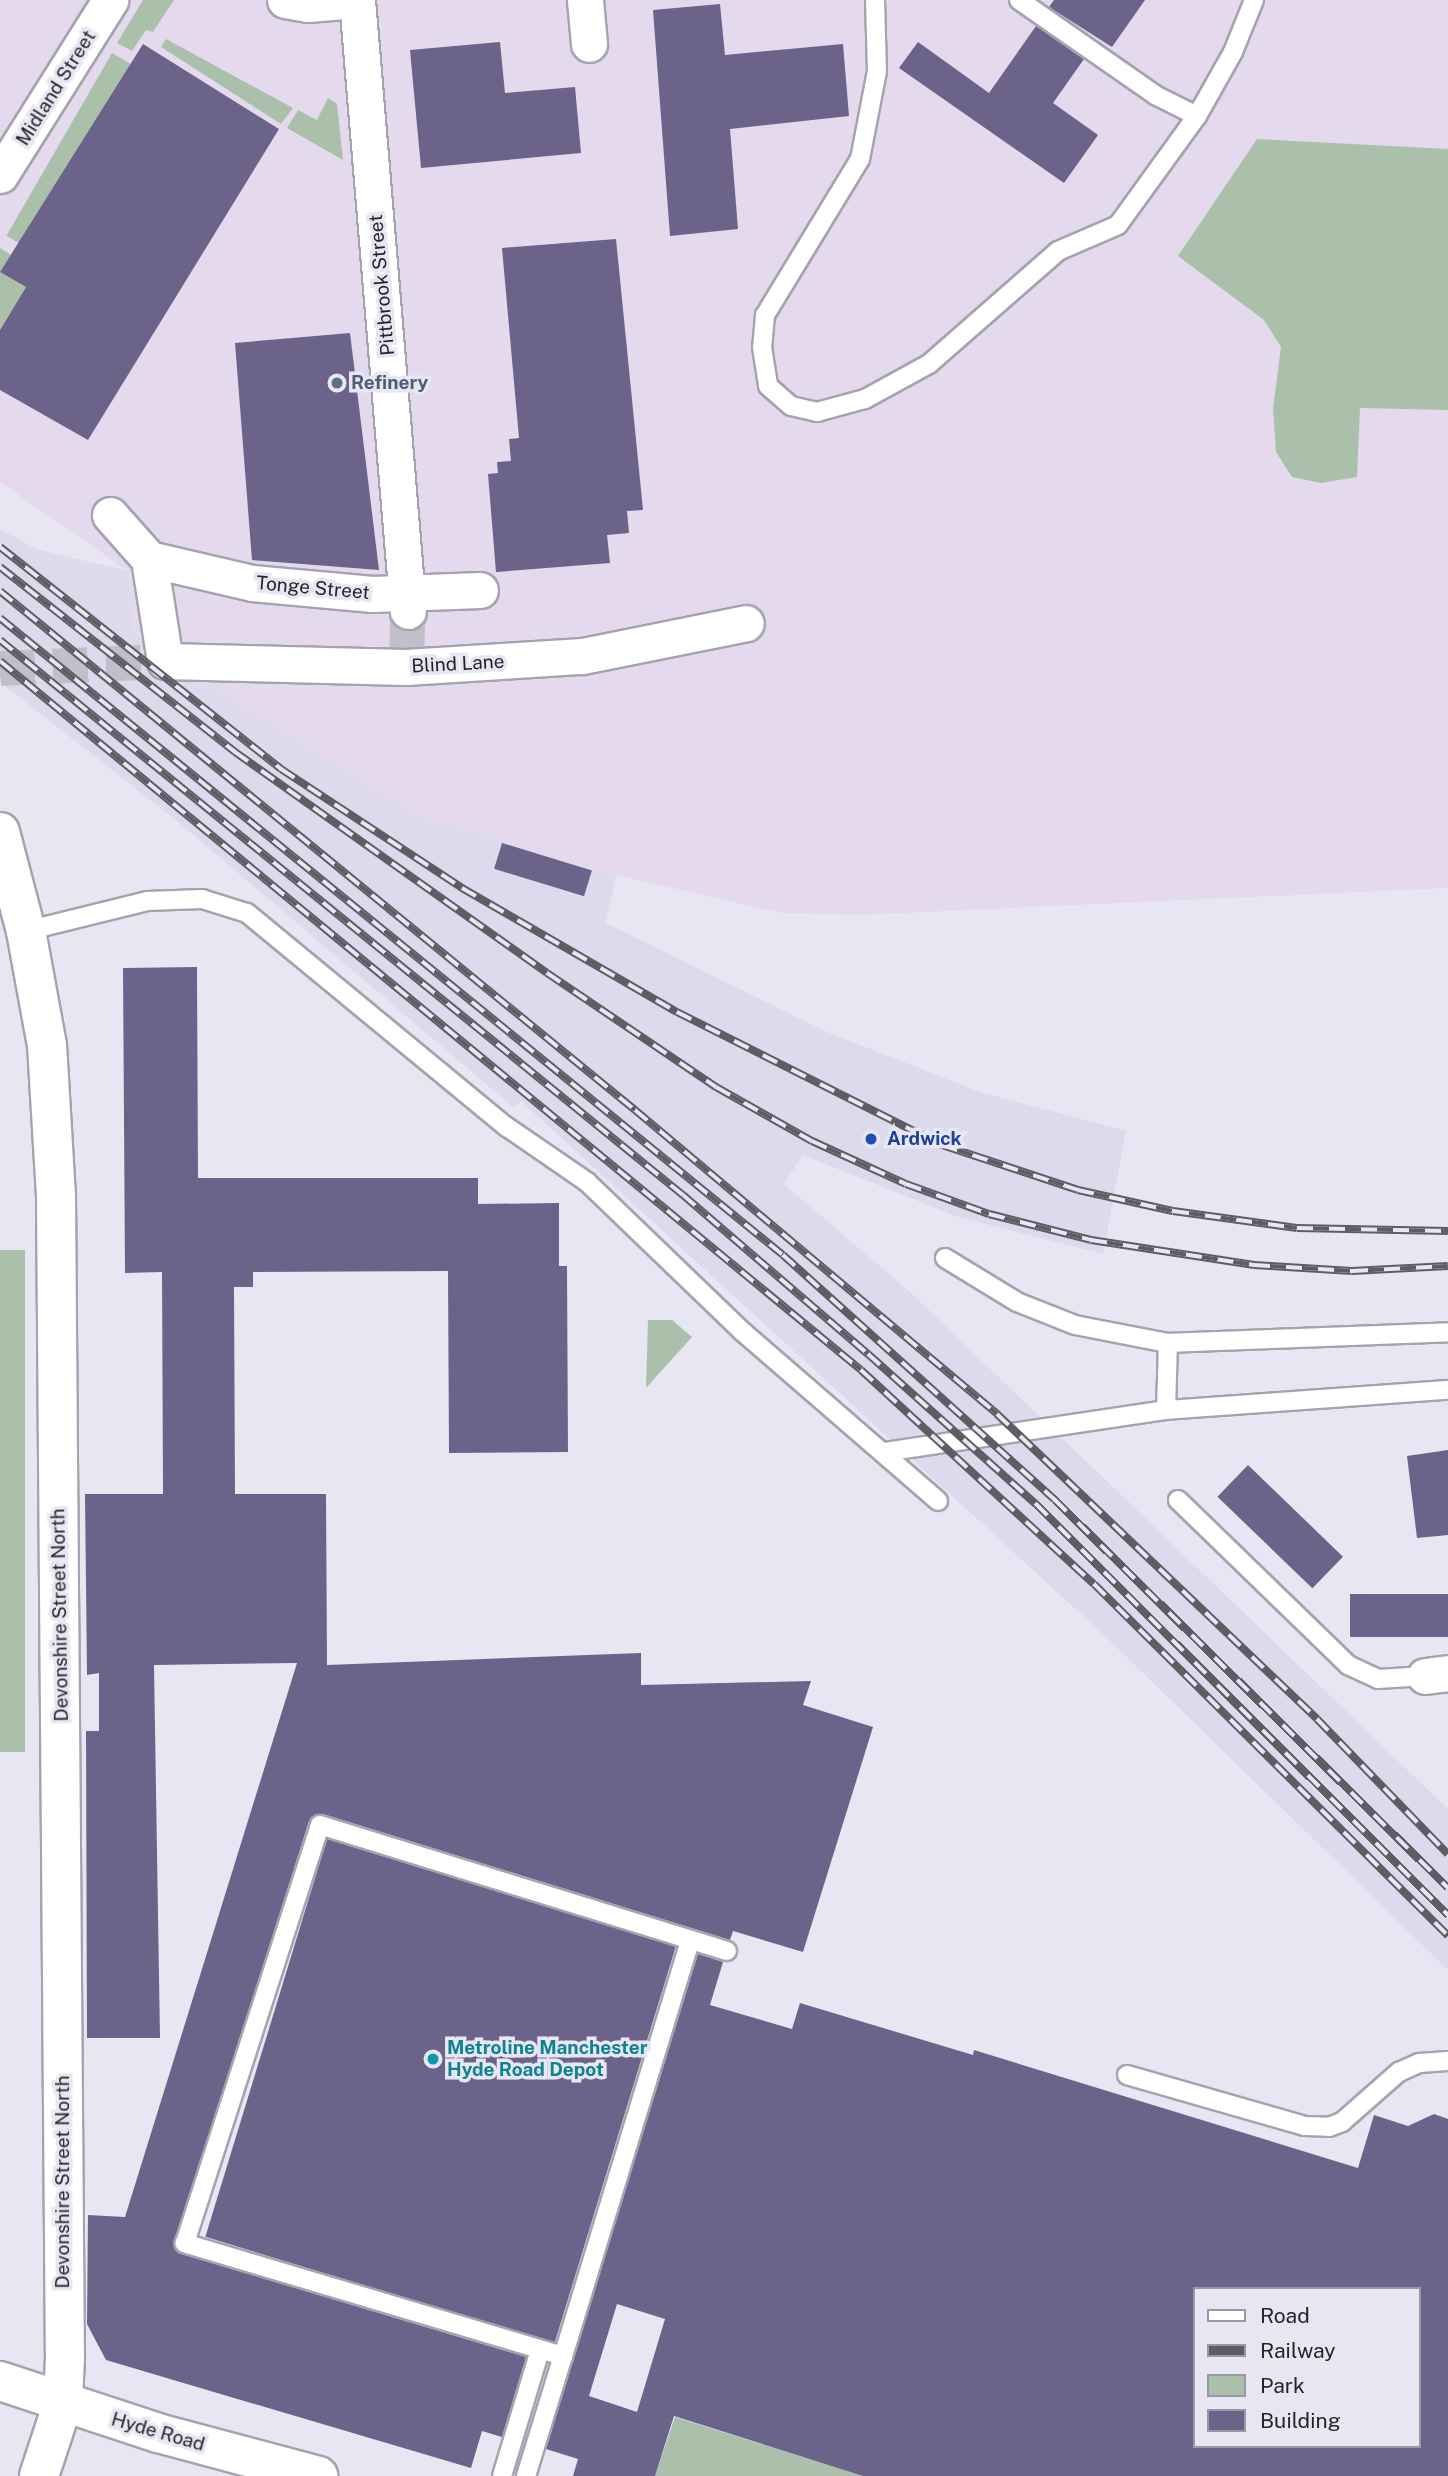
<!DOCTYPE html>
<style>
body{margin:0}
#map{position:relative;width:1448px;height:2476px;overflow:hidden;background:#e8e6f3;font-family:"Public Sans",sans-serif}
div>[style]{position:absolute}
.built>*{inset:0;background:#dddaee}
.industrial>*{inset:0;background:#e4d9ed}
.green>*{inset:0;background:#aac0ab;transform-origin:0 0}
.building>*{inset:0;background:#6b6389;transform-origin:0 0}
.street-tunnel>*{height:35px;margin-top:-17.5px;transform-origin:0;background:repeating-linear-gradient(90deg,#c1bfca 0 35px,transparent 0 53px)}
.roads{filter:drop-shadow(2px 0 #a5a3af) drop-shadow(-2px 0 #a5a3af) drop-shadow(0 2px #a5a3af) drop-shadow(0 -2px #a5a3af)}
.lane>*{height:18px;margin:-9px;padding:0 9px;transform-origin:9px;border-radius:9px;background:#fff}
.street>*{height:35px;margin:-17.5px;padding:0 17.5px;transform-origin:17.5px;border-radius:17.5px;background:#fff}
.highway>*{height:38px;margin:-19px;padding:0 19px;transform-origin:19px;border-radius:19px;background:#fff}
.rail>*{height:8px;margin-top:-4px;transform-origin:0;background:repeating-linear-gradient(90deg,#e8e6f3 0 16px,#5e5d64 0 32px);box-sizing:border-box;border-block:2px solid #5e5d64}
.dots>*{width:19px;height:19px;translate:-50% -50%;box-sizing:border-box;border:4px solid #e8e6f3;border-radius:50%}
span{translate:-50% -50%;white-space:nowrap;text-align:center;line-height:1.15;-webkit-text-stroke:7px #e8e6f3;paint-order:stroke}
.street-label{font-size:19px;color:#242428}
.service-label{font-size:19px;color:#4e5e75;font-weight:700}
.left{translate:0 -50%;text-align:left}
.transit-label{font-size:19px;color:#164399;font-weight:700}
.culture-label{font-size:19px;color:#0d838f;font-weight:700}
.legend{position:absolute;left:1193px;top:2287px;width:228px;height:161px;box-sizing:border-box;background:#e8e6f3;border:2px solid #9a98a2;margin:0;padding:9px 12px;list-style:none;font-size:21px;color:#242428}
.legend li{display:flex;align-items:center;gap:14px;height:35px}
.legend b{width:35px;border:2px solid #9a98a2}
</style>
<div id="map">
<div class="built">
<i style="clip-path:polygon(198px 0,414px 814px,616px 875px,606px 923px,827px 1032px,980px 1092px,1126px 1131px,1103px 1254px,958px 1217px,803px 1155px,784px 1184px,909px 1291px,1448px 1809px,1448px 1970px,1106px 1637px,521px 1101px,514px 1108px,177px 821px,0 682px,0 529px,36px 549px,128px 571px,134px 630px,165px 660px)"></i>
</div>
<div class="industrial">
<i style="clip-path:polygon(0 0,1448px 0,1448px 888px,858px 915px,782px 913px,616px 875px,414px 814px,229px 698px,134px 630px,128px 571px,0 482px)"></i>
</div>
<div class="green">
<i style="clip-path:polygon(143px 0,174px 0,153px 32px,146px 30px,132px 51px,117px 43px)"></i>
<i style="clip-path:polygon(166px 39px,293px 108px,281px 124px,161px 47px)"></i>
<i style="left:112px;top:53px;width:22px;height:211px;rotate:30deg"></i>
<i style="clip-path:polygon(328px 98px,337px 104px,343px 160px,287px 128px,298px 110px,317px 120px)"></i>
<i style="clip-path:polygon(1257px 139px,1448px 149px,1448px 410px,1360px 408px,1357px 477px,1321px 483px,1292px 477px,1276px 452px,1273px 409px,1281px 347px,1264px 320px,1178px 256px)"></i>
<i style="clip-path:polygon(0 248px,11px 255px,0 272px,26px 287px,0 330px)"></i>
<i style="left:0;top:1250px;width:25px;height:502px"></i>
<i style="clip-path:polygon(648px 1320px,672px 1320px,692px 1337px,646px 1388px)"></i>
<i style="clip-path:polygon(675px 2417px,863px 2476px,655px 2476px)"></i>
</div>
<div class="building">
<i style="clip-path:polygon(1054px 0,1145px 0,1112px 47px,1049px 7px)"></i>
<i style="clip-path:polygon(720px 4px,725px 55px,843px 44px,849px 116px,730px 129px,738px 229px,670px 236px,653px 10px)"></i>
<i style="clip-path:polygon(1036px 26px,1084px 59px,1053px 103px,1098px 135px,1064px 183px,899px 68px,918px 42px,989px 93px)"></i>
<i style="clip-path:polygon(500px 42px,505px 93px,575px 87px,581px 153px,421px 168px,410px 50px)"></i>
<i style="clip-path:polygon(143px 44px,279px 129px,88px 440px,0 390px,0 330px,26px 287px,0 272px)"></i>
<i style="clip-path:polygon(616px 239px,643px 510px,627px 511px,629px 533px,607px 535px,610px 563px,496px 572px,488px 474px,498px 473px,497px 462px,511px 461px,509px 439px,519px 438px,502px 248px)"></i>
<i style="clip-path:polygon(350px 333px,379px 570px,252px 560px,235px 343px)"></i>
<i style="left:502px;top:843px;width:94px;height:27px;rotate:17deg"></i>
<i style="clip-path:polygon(197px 967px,198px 1178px,478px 1178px,478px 1204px,559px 1203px,559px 1266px,567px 1266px,568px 1452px,449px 1453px,448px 1271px,253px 1272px,253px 1287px,234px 1287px,235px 1494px,326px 1494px,327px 1665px,641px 1653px,641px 1685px,811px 1681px,803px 1705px,873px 1727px,803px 1952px,733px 1931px,730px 1940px,323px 1814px,309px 1821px,174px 2246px,182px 2254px,526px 2357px,502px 2437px,482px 2431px,471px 2468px,106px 2360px,87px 2324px,88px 2215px,125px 2217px,297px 1663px,154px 1665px,160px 2038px,87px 2038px,86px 1731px,99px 1731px,99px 1673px,87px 1675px,85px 1494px,163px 1494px,162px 1272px,125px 1273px,123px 968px)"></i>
<i style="clip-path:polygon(1448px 1450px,1448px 1535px,1417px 1538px,1407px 1456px)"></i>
<i style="left:1248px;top:1465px;width:132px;height:44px;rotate:44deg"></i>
<i style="left:1448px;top:1594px;width:43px;height:98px;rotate:90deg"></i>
<i style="left:327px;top:1839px;width:365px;height:416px;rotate:17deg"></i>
<i style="clip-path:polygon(evenodd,698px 1954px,723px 1962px,710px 2005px,792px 2029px,800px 2003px,973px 2055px,974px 2050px,1358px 2168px,1374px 2115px,1408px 2126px,1434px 2114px,1448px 2119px,1448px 2476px,863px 2476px,674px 2416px,655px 2476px,573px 2476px,578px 2459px,546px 2449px,698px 1954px,1194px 2289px,1418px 2289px,1418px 2446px,1194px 2446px,1194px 2289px,698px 1954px,617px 2304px,665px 2319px,637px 2412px,589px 2396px,617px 2304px)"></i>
</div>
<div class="street-tunnel">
<i style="left:407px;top:650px;width:39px;rotate:-89deg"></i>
<i style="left:0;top:668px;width:165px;rotate:-2.4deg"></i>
</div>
<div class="roads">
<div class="lane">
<i style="left:875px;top:0;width:71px;rotate:88.4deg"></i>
<i style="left:877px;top:71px;width:90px;rotate:100.9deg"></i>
<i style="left:860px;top:159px;width:183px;rotate:121.3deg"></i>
<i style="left:765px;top:315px;width:32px;rotate:95deg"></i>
<i style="left:762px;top:347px;width:39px;rotate:81deg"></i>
<i style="left:768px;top:386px;width:30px;rotate:41deg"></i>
<i style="left:791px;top:406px;width:27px;rotate:13deg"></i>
<i style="left:817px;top:412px;width:50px;rotate:-15.2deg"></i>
<i style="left:865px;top:399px;width:73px;rotate:-28.7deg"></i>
<i style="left:929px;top:364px;width:171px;rotate:-41.2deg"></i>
<i style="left:1058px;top:251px;width:65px;rotate:-23.4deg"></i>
<i style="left:1118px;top:225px;width:135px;rotate:-54.1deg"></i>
<i style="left:1197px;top:116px;width:73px;rotate:-60.6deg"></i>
<i style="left:1233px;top:52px;width:56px;rotate:-68deg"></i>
<i style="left:1019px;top:0;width:166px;rotate:34.9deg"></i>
<i style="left:1155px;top:95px;width:47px;rotate:26.6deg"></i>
<i style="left:26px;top:931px;width:125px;rotate:-13.9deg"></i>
<i style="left:147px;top:901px;width:55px;rotate:-2.1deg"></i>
<i style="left:202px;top:899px;width:47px;rotate:17.3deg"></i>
<i style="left:247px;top:913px;width:337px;rotate:39.5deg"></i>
<i style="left:507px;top:1127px;width:97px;rotate:34.5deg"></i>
<i style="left:587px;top:1182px;width:216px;rotate:43.9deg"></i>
<i style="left:743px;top:1332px;width:258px;rotate:40.9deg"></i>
<i style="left:945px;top:1258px;width:84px;rotate:31.4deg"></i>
<i style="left:1017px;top:1302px;width:62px;rotate:21.6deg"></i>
<i style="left:1075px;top:1325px;width:95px;rotate:11deg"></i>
<i style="left:1166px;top:1410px;width:67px;rotate:-88.3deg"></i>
<i style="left:1168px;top:1343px;width:280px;rotate:-2.2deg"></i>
<i style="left:884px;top:1452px;width:285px;rotate:-8.5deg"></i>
<i style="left:1166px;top:1410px;width:283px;rotate:-4.1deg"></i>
<i style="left:1178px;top:1500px;width:237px;rotate:44.1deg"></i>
<i style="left:1348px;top:1665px;width:33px;rotate:25deg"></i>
<i style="left:1378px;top:1679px;width:47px;rotate:-3.7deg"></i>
<i style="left:690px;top:1941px;width:434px;rotate:107deg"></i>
<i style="left:563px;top:2356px;width:395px;rotate:-163.4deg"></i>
<i style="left:185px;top:2243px;width:439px;rotate:-72.1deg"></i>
<i style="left:320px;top:1825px;width:426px;rotate:17.2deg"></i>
<i style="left:1127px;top:2075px;width:185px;rotate:16deg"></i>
<i style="left:1305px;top:2126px;width:24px;rotate:2deg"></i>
<i style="left:1329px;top:2127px;width:14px;rotate:-21deg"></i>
<i style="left:1342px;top:2122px;width:76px;rotate:-41.3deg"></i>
<i style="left:1399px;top:2072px;width:22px;rotate:-24deg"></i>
<i style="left:1419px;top:2063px;width:29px;rotate:-4deg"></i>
<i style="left:502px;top:2476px;width:132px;rotate:-73.2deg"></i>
<i style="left:526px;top:2476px;width:126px;rotate:-72.9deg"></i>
</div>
<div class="street">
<i style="left:285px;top:0;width:23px;rotate:10deg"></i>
<i style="left:308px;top:4px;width:48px;rotate:-4.8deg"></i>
<i style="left:357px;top:0;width:613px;rotate:85.23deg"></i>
<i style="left:585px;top:0;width:44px;rotate:84.8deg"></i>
<i style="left:0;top:175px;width:207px;rotate:-57.8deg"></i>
<i style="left:110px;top:515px;width:59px;rotate:48.4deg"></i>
<i style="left:149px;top:559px;width:103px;rotate:81.1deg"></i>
<i style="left:165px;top:661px;width:241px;rotate:1.4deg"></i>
<i style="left:406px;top:667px;width:177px;rotate:-3.6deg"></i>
<i style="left:583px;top:656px;width:166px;rotate:-11.4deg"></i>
<i style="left:149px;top:559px;width:106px;rotate:13.1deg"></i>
<i style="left:252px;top:583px;width:121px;rotate:5.2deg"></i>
<i style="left:372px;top:594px;width:108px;rotate:-2.1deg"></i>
<i style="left:1425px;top:1676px;width:23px;rotate:-7deg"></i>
</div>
<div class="highway">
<i style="left:0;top:832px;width:102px;rotate:75.3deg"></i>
<i style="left:26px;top:931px;width:116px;rotate:79.6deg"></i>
<i style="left:47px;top:1045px;width:151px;rotate:86.6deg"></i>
<i style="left:56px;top:1196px;width:1160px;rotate:89.56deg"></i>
<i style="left:65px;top:2356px;width:47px;rotate:92.4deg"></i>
<i style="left:63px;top:2403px;width:77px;rotate:108.2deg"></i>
<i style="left:0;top:2381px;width:166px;rotate:18.2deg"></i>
<i style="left:158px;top:2433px;width:166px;rotate:15deg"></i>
</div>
</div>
<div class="rail">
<i style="left:0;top:547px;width:358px;rotate:38.3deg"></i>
<i style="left:281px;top:769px;width:217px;rotate:33.3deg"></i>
<i style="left:462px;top:888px;width:248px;rotate:30deg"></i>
<i style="left:677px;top:1012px;width:297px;rotate:26.7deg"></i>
<i style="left:942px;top:1145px;width:143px;rotate:18.3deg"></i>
<i style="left:1078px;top:1190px;width:97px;rotate:12.5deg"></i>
<i style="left:1173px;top:1211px;width:125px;rotate:7.8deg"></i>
<i style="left:1297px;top:1228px;width:151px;rotate:1.1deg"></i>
<i style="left:0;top:567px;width:299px;rotate:38.2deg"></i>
<i style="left:235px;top:752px;width:382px;rotate:35.3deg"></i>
<i style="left:547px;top:973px;width:204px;rotate:34deg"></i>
<i style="left:716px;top:1087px;width:110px;rotate:29.4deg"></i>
<i style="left:812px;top:1141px;width:103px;rotate:24.6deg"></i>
<i style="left:906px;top:1184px;width:88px;rotate:19.9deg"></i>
<i style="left:989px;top:1214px;width:105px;rotate:14.3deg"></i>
<i style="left:1091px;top:1240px;width:165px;rotate:8.7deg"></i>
<i style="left:1254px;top:1265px;width:98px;rotate:3.5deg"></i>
<i style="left:1352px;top:1271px;width:96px;rotate:-3deg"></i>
<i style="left:0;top:591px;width:820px;rotate:39.26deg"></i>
<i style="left:635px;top:1110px;width:473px;rotate:40deg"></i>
<i style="left:997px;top:1414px;width:442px;rotate:43.6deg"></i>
<i style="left:1317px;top:1719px;width:188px;rotate:45.9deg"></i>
<i style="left:0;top:618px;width:1009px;rotate:39.13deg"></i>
<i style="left:783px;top:1255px;width:366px;rotate:42deg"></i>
<i style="left:1055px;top:1500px;width:552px;rotate:44.63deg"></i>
<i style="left:0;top:640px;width:880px;rotate:39.1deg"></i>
<i style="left:683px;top:1195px;width:244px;rotate:40.7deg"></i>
<i style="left:868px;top:1354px;width:225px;rotate:41.8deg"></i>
<i style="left:1036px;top:1504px;width:582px;rotate:44.93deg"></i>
<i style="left:0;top:661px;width:1115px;rotate:39.47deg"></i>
<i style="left:861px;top:1370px;width:316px;rotate:42.6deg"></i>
<i style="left:1094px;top:1584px;width:499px;rotate:44.8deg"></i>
</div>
<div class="dots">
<i style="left:337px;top:383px;background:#5c6f8a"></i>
<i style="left:871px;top:1139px;background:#1a4fb4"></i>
<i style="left:433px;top:2059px;background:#0f9aa8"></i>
</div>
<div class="street-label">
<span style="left:56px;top:88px;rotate:-58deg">Midland Street</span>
<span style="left:382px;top:285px;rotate:-95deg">Pittbrook Street</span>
<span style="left:313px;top:588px;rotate:5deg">Tonge Street</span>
<span style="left:458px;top:664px;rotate:-3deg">Blind Lane</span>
<span style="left:60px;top:1615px;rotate:-91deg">Devonshire Street North</span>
<span style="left:63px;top:2182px;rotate:-90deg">Devonshire Street North</span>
<span style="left:158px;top:2432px;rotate:16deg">Hyde Road</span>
</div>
<div class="service-label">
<span class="left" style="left:351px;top:383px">Refinery</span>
</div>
<div class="transit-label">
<span class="left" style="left:887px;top:1139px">Ardwick</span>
</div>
<div class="culture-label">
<span class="left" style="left:447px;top:2059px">Metroline Manchester<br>Hyde Road Depot</span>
</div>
<ul class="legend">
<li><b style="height:9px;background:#fff"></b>Road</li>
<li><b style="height:9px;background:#5e5d64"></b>Railway</li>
<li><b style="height:19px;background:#aac0ab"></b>Park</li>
<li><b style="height:19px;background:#6b6389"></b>Building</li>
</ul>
</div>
